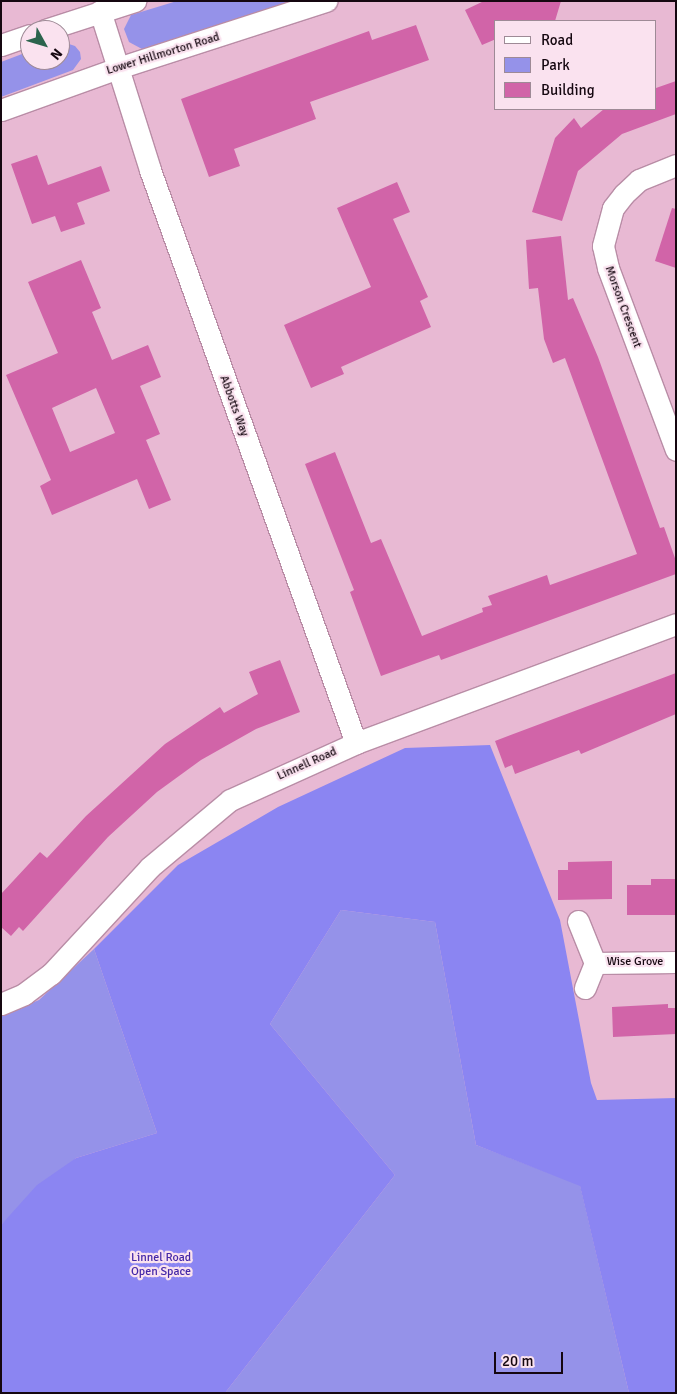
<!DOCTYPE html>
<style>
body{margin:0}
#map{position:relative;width:677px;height:1394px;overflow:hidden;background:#e8b9d3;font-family:Signika,sans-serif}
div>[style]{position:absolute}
.green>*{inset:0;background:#9592e9}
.forest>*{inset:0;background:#8b85f2}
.building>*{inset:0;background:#d164a8}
.roads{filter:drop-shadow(1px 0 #b98da6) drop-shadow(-1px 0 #b98da6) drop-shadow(0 1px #b98da6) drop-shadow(0 -1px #b98da6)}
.street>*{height:21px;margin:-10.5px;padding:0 10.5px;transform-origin:10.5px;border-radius:10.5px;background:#fff}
span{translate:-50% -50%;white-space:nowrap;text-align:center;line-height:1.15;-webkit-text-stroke:4.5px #fae2ef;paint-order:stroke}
.street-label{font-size:12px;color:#150710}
.park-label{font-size:12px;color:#4427a7}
.frame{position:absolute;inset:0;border:2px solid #150710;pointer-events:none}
.legend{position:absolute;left:494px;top:20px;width:162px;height:90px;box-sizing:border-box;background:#fae2ef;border:1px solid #9e8a96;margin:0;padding:6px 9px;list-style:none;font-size:15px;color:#150710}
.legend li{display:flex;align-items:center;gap:10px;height:25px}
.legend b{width:25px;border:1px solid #9e8a96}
.north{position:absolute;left:20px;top:20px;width:50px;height:50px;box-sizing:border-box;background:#fae2ef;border:1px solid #9e8a96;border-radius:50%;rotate:129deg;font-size:14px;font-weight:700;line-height:20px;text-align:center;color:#150710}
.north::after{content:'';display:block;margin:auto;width:18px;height:22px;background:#2b644d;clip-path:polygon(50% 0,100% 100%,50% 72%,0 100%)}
.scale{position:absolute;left:494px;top:1352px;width:69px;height:22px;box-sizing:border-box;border:2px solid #150710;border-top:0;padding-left:6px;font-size:15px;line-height:18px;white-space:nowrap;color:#150710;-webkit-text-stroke:4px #fae2ef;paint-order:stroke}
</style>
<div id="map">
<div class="green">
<i style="clip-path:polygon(177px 1px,295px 1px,142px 49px,129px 42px,124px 29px,131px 15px)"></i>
<i style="clip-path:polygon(60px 41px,75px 46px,80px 52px,81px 59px,73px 70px,1px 97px,1px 62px,30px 51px,30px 60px,60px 60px)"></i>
<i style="clip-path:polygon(341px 910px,435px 922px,476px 1145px,580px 1185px,629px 1393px,225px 1393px,395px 1175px,270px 1024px)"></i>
<i style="clip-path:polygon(94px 949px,157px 1133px,76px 1158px,1px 1225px,1px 1016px,39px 1000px)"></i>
</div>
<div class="forest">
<i style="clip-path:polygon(490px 745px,560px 920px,591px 1083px,597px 1100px,676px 1098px,676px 1393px,629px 1393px,580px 1186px,476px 1145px,435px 922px,341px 910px,270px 1024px,395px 1175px,225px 1393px,1px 1393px,1px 1225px,37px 1185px,76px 1158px,157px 1133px,94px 949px,178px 865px,278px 807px,405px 748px)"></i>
</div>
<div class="building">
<i style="clip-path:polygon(484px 1px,561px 1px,555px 21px,496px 21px,496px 39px,482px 45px,465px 10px)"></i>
<i style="clip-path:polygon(416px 25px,429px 60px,310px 102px,316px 119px,234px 149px,240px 166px,209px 177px,181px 99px,369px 31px,372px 40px)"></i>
<i style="clip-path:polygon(676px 81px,676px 114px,622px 134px,578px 171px,562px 221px,532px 212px,555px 138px,574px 118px,581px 128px,604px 109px,656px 109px,656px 88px)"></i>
<i style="clip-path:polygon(37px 155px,48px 185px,101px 166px,110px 191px,77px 203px,85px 224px,61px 232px,55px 216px,32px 224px,11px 164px)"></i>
<i style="clip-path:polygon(397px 182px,410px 212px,393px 219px,428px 297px,420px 301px,431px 327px,341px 367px,344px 374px,311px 388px,284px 325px,371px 287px,337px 208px)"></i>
<i style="clip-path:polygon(672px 208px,676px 209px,676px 268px,655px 261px)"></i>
<i style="clip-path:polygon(561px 236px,568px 300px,573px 298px,598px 357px,660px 528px,664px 527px,676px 561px,676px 574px,441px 660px,439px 655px,381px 676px,350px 592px,354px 590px,305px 464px,335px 452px,371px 543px,381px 539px,422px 636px,483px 612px,482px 608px,492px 605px,488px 596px,547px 575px,550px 585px,637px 554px,565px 358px,553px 363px,544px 339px,538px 288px,529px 289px,526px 240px)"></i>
<i style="clip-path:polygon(evenodd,81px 260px,101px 308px,92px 312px,112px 360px,148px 345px,161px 377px,140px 386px,160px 434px,146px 440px,171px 500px,149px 509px,137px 479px,52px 515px,40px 486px,51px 480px,6px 375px,58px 353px,28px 282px,81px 260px,96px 388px,115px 433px,70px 452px,52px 408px,96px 388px)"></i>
<i style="clip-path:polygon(280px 660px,300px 712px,256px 729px,201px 760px,157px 792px,108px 837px,23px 931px,19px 927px,11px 936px,1px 927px,1px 894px,40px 852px,47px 858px,86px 816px,165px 744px,220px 707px,224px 713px,258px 694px,249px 672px)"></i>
<i style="clip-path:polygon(676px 673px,676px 714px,581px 754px,579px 750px,515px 774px,512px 765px,505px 768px,495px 741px)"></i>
<i style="clip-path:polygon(612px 861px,612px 899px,558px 900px,558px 870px,568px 870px,568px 862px)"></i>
<i style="clip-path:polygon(651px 879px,675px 879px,675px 915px,627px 915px,627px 885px,651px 885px)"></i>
<i style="clip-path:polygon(668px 1004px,668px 1008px,676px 1008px,676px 1034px,613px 1037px,612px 1007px)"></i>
</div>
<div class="roads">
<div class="street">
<i style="left:100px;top:11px;width:167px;rotate:72.5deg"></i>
<i style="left:150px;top:170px;width:609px;rotate:70.23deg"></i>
<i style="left:45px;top:30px;width:95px;rotate:-17.9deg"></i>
<i style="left:1px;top:45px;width:31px;rotate:-19deg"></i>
<i style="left:1px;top:110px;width:124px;rotate:-19.7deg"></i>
<i style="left:118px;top:68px;width:219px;rotate:-17.9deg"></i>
<i style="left:676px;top:165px;width:40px;rotate:158deg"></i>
<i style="left:639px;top:180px;width:21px;rotate:137deg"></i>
<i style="left:624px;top:194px;width:18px;rotate:128deg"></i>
<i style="left:613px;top:208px;width:39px;rotate:105deg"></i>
<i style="left:603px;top:246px;width:23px;rotate:77deg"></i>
<i style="left:608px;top:268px;width:194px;rotate:69.5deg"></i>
<i style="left:578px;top:921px;width:45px;rotate:68deg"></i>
<i style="left:595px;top:963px;width:27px;rotate:112deg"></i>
<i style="left:595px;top:963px;width:81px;rotate:-0.7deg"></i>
<i style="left:1px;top:1004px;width:25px;rotate:-23deg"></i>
<i style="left:24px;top:994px;width:34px;rotate:-37deg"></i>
<i style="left:51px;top:974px;width:146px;rotate:-47.2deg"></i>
<i style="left:150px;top:867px;width:104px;rotate:-39.9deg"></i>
<i style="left:230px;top:800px;width:138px;rotate:-24.3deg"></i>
<i style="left:356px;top:743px;width:341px;rotate:-20.4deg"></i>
</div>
</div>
<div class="street-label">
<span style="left:163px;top:54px;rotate:-17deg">Lower Hillmorton Road</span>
<span style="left:623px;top:307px;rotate:70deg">Morson Crescent</span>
<span style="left:234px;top:406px;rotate:70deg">Abbotts Way</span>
<span style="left:307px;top:764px;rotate:-24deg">Linnell Road</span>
<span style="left:635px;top:962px">Wise Grove</span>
</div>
<div class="park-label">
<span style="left:161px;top:1265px">Linnel Road<br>Open Space</span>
</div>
<div class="frame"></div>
<ul class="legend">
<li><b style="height:6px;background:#fff"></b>Road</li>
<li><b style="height:14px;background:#9592e9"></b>Park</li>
<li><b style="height:14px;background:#d164a8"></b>Building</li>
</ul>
<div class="north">N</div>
<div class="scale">20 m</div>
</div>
